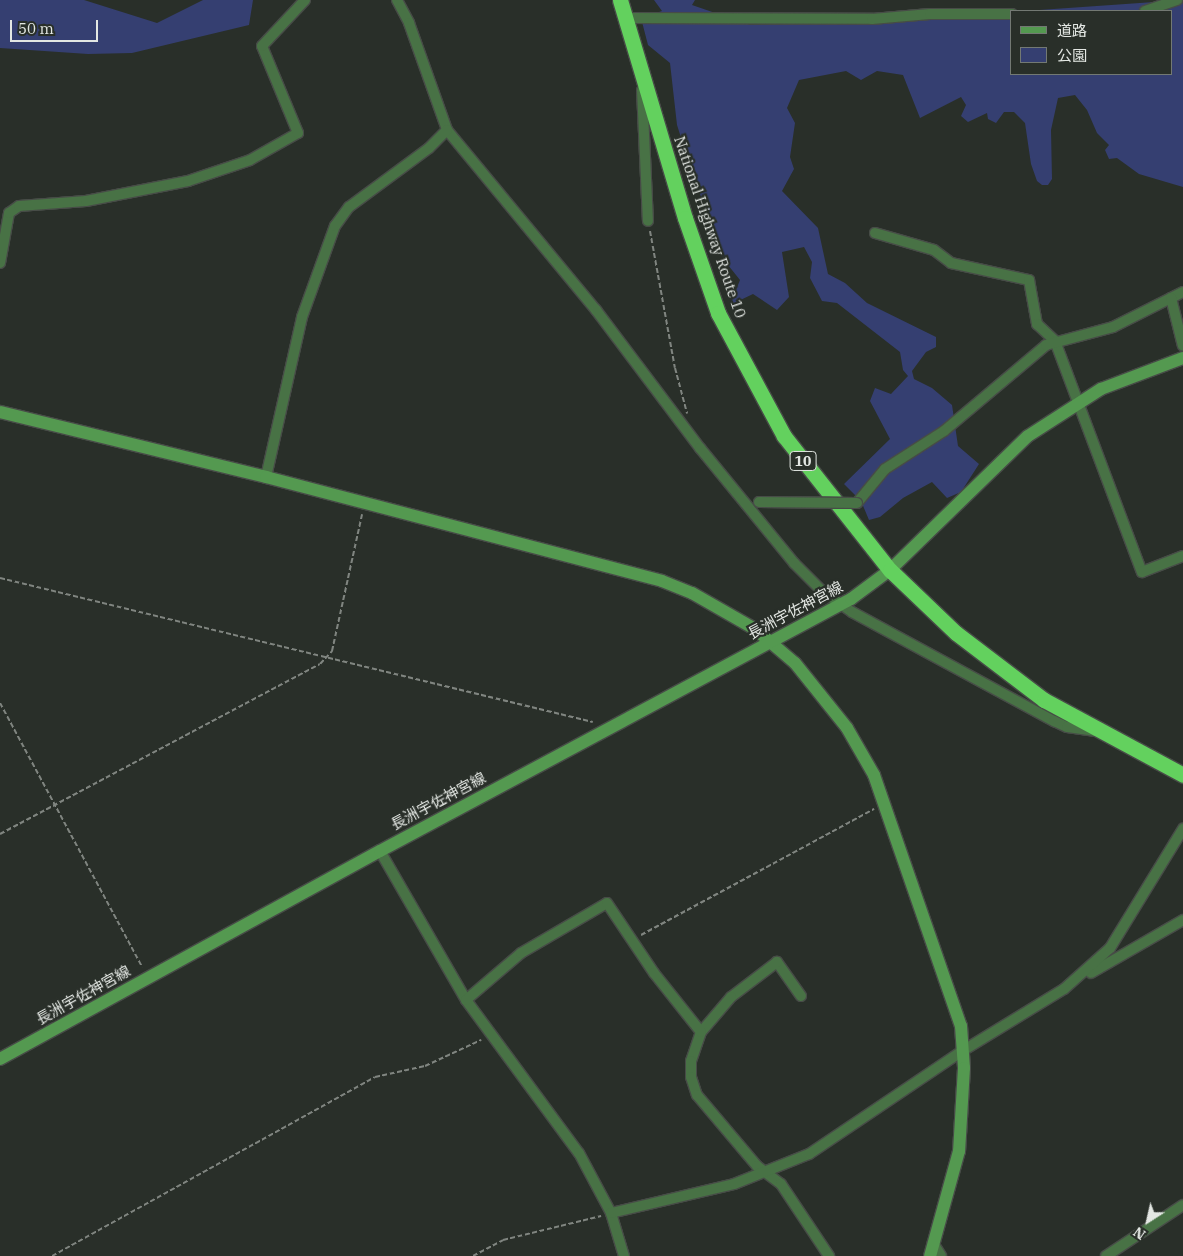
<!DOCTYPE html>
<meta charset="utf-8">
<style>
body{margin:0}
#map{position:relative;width:1183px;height:1256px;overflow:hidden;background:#292f29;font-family:"IBM Plex Serif","Noto Sans JP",serif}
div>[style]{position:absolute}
.green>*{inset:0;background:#353f71}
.path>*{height:2px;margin-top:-1px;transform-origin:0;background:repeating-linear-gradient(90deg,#808580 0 5px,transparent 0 7.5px)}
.roads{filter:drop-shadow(1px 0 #474c47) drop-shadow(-1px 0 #474c47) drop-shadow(0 1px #474c47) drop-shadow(0 -1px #474c47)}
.street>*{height:10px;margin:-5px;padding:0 5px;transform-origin:5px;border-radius:5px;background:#487245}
.secondary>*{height:12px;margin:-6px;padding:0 6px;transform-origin:6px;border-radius:6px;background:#549950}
.highway>*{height:15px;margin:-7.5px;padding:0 7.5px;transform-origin:7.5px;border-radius:7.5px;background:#63d15e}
.bridges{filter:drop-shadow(1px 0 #474c47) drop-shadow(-1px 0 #474c47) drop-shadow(0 1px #474c47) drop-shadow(0 -1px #474c47)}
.street-bridge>*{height:10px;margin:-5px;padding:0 5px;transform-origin:5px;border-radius:5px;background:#487245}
span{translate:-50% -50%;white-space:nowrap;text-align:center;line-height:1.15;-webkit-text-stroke:4.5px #292f29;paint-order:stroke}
.shield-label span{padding:1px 4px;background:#292f29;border:1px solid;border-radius:4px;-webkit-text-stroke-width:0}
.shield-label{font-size:14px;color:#e3e7e3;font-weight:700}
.street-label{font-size:15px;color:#e3e7e3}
.legend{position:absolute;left:1010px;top:10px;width:162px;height:65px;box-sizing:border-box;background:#292f29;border:1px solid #737973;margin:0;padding:6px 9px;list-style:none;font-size:15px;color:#e3e7e3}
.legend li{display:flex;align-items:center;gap:10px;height:25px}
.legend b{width:25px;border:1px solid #737973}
.north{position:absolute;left:1123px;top:1196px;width:50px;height:50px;-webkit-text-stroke:4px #292f29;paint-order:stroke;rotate:215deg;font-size:14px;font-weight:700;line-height:20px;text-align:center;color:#e3e7e3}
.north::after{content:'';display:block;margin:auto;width:18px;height:22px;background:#e3e7e3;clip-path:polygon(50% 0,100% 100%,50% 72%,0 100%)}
.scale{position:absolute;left:10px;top:20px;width:88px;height:22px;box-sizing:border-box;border:2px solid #e3e7e3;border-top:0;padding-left:6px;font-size:15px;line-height:18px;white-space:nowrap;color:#e3e7e3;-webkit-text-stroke:4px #292f29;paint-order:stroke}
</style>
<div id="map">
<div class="green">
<i style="clip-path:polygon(0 0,84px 0,157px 23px,203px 0,253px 0,249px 25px,132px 53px,88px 54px,0 48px)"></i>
<i style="clip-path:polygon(654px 0,695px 0,692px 5px,750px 25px,859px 23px,1012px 12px,1012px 74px,1172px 74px,1172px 11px,1025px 11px,1183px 0,1183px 187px,1139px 174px,1117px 158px,1109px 159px,1105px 150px,1109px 145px,1097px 133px,1087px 110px,1075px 95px,1058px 98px,1051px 130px,1052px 179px,1048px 185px,1042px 185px,1037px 181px,1031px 164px,1025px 123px,1014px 112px,1004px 112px,996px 123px,988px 119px,987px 113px,968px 122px,961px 116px,966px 105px,961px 97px,920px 118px,903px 75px,877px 71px,861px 80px,846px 71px,799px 80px,787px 108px,795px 123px,790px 157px,794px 169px,782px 191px,818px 228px,828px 274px,845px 283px,867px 303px,936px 337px,936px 347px,926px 352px,912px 371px,914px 379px,932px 388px,952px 405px,958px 446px,979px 464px,961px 492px,947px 498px,932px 482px,903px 498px,880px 517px,869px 520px,861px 501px,844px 484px,890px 439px,870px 401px,875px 388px,891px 394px,908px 376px,903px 370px,900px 352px,837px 303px,822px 301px,810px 278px,812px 262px,804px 247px,782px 252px,789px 297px,777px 310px,753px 294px,730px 305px,740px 280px,724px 260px,692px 172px,677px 125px,670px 63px,648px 45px,641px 18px,662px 11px)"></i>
</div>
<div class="path">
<i style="left:650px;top:231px;width:139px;rotate:79.7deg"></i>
<i style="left:675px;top:368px;width:47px;rotate:75.1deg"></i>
<i style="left:0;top:578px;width:610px;rotate:13.65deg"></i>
<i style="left:0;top:703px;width:300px;rotate:61.7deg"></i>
<i style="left:0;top:834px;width:362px;rotate:-28deg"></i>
<i style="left:320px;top:664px;width:18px;rotate:-47deg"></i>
<i style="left:332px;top:651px;width:140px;rotate:-77.6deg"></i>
<i style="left:641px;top:935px;width:265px;rotate:-28.4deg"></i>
<i style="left:52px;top:1256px;width:369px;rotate:-29deg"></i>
<i style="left:375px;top:1077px;width:51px;rotate:-12.4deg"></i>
<i style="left:425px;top:1066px;width:62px;rotate:-24.9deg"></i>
<i style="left:473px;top:1256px;width:34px;rotate:-28deg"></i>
<i style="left:503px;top:1240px;width:101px;rotate:-13.8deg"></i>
</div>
<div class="roads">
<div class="street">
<i style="left:397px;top:0;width:26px;rotate:62deg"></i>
<i style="left:409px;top:23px;width:114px;rotate:70.4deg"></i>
<i style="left:447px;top:130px;width:234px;rotate:50.4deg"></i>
<i style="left:596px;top:310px;width:173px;rotate:53deg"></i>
<i style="left:700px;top:448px;width:149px;rotate:50.7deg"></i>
<i style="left:794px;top:563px;width:40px;rotate:45deg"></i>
<i style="left:822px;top:591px;width:37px;rotate:35deg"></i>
<i style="left:852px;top:612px;width:230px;rotate:28.4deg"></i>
<i style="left:1054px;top:721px;width:14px;rotate:25deg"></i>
<i style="left:1067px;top:727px;width:29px;rotate:8deg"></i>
<i style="left:1145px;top:11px;width:34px;rotate:-19deg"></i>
<i style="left:627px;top:18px;width:245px;rotate:0.2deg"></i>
<i style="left:872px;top:19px;width:58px;rotate:-4.9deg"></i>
<i style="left:930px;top:14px;width:82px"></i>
<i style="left:642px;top:90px;width:131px;rotate:87.4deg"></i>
<i style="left:875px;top:233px;width:61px;rotate:16.1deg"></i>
<i style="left:934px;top:250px;width:21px;rotate:37deg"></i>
<i style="left:951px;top:263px;width:80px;rotate:12.3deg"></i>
<i style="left:1029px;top:280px;width:45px;rotate:79.7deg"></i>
<i style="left:1037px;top:324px;width:25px;rotate:43deg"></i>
<i style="left:1055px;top:341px;width:247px;rotate:69.4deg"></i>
<i style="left:1142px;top:572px;width:44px;rotate:-21.3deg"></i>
<i style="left:0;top:263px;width:51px;rotate:-79.8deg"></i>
<i style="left:9px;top:213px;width:12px;rotate:-35deg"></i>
<i style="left:19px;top:206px;width:67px;rotate:-4.3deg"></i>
<i style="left:86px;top:201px;width:104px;rotate:-11.1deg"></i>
<i style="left:188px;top:181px;width:65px;rotate:-18.7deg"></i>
<i style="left:250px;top:160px;width:55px;rotate:-29.4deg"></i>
<i style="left:298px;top:133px;width:94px;rotate:-112.5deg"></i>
<i style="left:262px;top:46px;width:63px;rotate:-46.9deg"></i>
<i style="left:1171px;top:298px;width:13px;rotate:-27deg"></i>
<i style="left:266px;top:477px;width:164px;rotate:-77.3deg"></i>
<i style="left:302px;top:317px;width:97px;rotate:-70.1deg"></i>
<i style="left:335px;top:226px;width:24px;rotate:-54deg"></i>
<i style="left:349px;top:207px;width:99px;rotate:-36.4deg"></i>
<i style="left:429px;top:148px;width:25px;rotate:-45deg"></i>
<i style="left:857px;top:503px;width:44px;rotate:-50.5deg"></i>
<i style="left:885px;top:469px;width:70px;rotate:-32.8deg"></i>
<i style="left:944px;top:431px;width:133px;rotate:-40.1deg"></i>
<i style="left:1046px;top:345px;width:69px;rotate:-15deg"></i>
<i style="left:1113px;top:327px;width:65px;rotate:-26.6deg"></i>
<i style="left:1171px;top:298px;width:49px;rotate:76deg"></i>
<i style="left:380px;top:851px;width:172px;rotate:60deg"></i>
<i style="left:466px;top:1000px;width:190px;rotate:53.6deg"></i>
<i style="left:579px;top:1153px;width:68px;rotate:61.9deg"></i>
<i style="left:611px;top:1213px;width:45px;rotate:73.2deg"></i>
<i style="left:1091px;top:973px;width:106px;rotate:-29.9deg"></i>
<i style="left:801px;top:996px;width:42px;rotate:-125.2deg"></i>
<i style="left:777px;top:962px;width:58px;rotate:142.7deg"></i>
<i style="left:731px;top:997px;width:46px;rotate:130.6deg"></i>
<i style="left:701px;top:1032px;width:31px;rotate:109deg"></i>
<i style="left:691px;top:1061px;width:16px;rotate:90deg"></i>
<i style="left:691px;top:1077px;width:19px;rotate:72deg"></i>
<i style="left:697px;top:1095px;width:93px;rotate:49.8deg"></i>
<i style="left:757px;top:1166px;width:30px;rotate:37deg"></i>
<i style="left:781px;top:1184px;width:87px;rotate:56.3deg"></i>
<i style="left:466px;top:1000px;width:72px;rotate:-40.5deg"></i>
<i style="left:521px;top:953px;width:99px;rotate:-30.2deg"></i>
<i style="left:607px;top:903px;width:84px;rotate:56.1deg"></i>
<i style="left:654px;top:973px;width:75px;rotate:51.5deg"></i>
<i style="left:611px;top:1213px;width:126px;rotate:-13.3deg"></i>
<i style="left:734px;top:1184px;width:81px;rotate:-21.8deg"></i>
<i style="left:809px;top:1154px;width:187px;rotate:-33.9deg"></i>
<i style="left:964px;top:1050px;width:117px;rotate:-31.4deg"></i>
<i style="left:1064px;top:989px;width:62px;rotate:-41.7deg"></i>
<i style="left:1110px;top:948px;width:140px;rotate:-58.5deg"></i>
<i style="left:933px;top:1243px;width:15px;rotate:58deg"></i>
<i style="left:1106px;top:1256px;width:92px;rotate:-33.5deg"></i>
</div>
<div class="secondary">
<i style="left:0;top:412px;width:274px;rotate:13.7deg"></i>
<i style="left:266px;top:477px;width:409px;rotate:14.7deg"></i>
<i style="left:662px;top:581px;width:32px;rotate:22deg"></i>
<i style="left:692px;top:593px;width:73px;rotate:29.7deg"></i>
<i style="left:755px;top:629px;width:52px;rotate:40.4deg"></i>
<i style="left:795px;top:663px;width:83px;rotate:51.3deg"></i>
<i style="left:847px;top:728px;width:54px;rotate:60.1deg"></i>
<i style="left:874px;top:775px;width:266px;rotate:70.9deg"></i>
<i style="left:961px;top:1026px;width:42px;rotate:85.9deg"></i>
<i style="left:964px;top:1068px;width:83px;rotate:93.4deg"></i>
<i style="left:959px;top:1151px;width:109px;rotate:105.4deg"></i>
<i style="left:0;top:1059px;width:433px;rotate:-28.7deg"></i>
<i style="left:380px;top:851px;width:534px;rotate:-28.15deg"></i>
<i style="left:851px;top:599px;width:49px;rotate:-36.6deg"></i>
<i style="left:890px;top:570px;width:192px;rotate:-44.2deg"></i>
<i style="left:1028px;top:436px;width:87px;rotate:-32.8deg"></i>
<i style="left:1101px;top:389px;width:88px;rotate:-20.7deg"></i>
</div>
<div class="highway">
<i style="left:620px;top:0;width:227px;rotate:73.4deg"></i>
<i style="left:685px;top:218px;width:101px;rotate:70.8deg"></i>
<i style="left:718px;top:313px;width:140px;rotate:61.8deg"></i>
<i style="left:784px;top:436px;width:171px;rotate:51.7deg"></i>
<i style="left:890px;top:570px;width:91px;rotate:43.7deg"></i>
<i style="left:956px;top:633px;width:111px;rotate:37.3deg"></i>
<i style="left:1044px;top:700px;width:158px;rotate:28.3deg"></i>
</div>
</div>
<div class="bridges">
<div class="street-bridge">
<i style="left:759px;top:502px;width:98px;rotate:0.6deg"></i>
</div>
</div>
<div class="shield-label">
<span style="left:803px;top:461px">10</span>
</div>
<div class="street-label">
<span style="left:710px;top:227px;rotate:71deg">National Highway Route 10</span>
<span style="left:795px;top:610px;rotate:-28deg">長洲宇佐神宮線</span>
<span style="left:438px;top:801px;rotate:-28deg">長洲宇佐神宮線</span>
<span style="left:83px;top:995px;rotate:-29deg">長洲宇佐神宮線</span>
</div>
<ul class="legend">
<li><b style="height:6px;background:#549950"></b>道路</li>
<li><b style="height:14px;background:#353f71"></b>公園</li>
</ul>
<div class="north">N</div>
<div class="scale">50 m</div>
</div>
